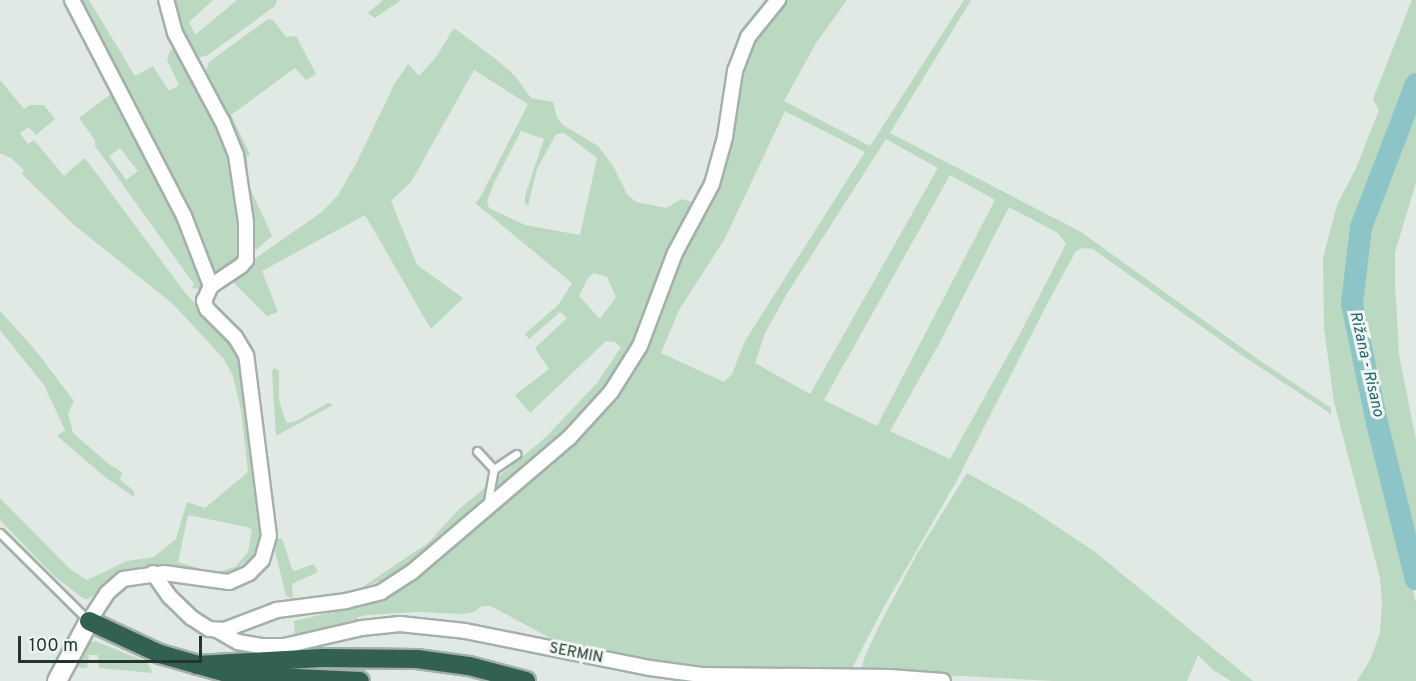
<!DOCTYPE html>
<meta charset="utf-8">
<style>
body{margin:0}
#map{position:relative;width:1416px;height:681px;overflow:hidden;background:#e0e9e4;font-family:Overpass,sans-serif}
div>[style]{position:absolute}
.green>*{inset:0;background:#bbd8c0}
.river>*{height:22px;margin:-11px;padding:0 11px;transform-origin:11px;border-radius:11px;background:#8dc4c8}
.roads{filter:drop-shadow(2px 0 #a4b0aa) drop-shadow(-2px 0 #a4b0aa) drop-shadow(0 2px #a4b0aa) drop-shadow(0 -2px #a4b0aa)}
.lane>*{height:7px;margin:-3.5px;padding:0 3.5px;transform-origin:3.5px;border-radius:3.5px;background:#fff}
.street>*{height:14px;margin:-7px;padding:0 7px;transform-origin:7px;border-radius:7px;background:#fff}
.secondary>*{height:18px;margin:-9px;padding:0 9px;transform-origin:9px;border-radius:9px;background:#fff}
.highway>*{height:18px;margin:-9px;padding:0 9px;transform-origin:9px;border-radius:9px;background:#326052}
span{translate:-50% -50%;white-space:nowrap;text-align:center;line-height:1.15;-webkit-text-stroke:6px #f0f6f2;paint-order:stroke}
.street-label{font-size:15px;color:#233730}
.water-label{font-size:16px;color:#24666c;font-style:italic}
.scale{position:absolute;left:18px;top:636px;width:184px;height:27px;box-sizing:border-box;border:3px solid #233730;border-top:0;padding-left:8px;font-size:18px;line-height:21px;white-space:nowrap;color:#233730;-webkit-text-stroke:4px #f0f6f2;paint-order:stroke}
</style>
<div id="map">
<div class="green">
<i style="clip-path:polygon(77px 0,89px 0,135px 76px,153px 66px,169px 91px,179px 85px,167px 60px,170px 51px,175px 48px,204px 99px,224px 140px,234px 173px,241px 217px,241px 252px,238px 260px,214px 277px)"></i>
<i style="clip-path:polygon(171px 0,213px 0,189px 22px,195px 35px,237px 0,277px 0,275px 6px,208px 55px,194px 59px,184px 44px)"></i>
<i style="clip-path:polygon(383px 0,401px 0,375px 18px,368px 13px)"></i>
<i style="clip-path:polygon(evenodd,787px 0,847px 0,816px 43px,784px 101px,870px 146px,964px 0,971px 0,890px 133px,1081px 232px,1256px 358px,1331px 408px,1331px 414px,1243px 356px,1093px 249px,1082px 248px,1076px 251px,1046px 306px,957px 480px,881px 612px,851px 670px,751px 672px,693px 668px,616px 656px,554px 643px,552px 639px,491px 606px,482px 606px,474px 612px,463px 614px,418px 612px,368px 615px,358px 617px,356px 623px,295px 637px,294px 621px,372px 603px,402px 589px,555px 459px,615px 398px,644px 355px,680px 254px,720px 171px,733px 133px,737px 91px,751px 44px,780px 5px,787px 0,785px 111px,865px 152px,745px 341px,732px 374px,724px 382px,661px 353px,679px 310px,724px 240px,785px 111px,787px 0,886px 139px,938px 168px,810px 394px,755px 363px,765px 333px,788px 292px,886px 139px,787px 0,950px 175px,995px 200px,877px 426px,824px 400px,950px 175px,787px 0,1009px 207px,1058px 233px,1066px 244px,1022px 330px,950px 459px,890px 431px,939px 344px,1009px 207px)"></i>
<i style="clip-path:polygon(1412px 0,1416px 0,1416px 72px,1359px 218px,1350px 261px,1349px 291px,1353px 347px,1416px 602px,1416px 681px,1357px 681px,1370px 660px,1380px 633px,1382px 601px,1380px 578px,1334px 402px,1324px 328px,1323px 258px,1337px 205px,1357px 166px,1379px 110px,1373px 99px)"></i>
<i style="clip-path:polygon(268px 19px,273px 20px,286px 37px,296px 36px,316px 74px,306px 80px,295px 68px,231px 115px,250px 154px,247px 157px,249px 186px,272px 236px,256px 250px,252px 247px,241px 154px,204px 77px,209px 62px)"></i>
<i style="clip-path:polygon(evenodd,454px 28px,498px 61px,515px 76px,531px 98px,553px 102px,557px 118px,563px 125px,598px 146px,613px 166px,627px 194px,636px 202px,666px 208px,682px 199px,691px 202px,662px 267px,633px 347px,607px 383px,544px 450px,481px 500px,420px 558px,395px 576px,361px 588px,428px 543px,458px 510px,544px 439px,597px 383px,621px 347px,615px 342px,606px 341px,530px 413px,515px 395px,549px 369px,535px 348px,567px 318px,560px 312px,529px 339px,525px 334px,559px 304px,572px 283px,475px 203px,480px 198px,528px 104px,474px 70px,411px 182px,391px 201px,417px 265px,463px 298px,431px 329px,365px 215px,262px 271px,278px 312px,267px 316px,232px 281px,250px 262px,322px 212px,339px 194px,358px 160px,395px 83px,408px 64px,419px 76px,436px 57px,454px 28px,521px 131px,544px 139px,525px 196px,525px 203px,528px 206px,537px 169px,556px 134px,564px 133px,597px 158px,580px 235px,525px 225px,489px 208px,487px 201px,495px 181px,521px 131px,454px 28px,594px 273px,607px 277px,616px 297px,600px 319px,579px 296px,588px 278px,594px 273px)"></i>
<i style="clip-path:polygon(evenodd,0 80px,24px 109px,30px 105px,44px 105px,55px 119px,36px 135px,29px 127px,20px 133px,28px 144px,34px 140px,64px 176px,85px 158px,186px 294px,236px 346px,242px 360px,261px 531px,259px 544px,251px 558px,228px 575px,214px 578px,153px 565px,140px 567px,125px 572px,88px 599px,84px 599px,53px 575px,0 520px,0 498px,70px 569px,87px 580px,127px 561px,154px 557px,176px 539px,187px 502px,205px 508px,248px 472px,241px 410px,233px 376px,224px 359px,173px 304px,74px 225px,22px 174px,24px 170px,11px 158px,0 153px,0 80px,188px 515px,247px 527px,252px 530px,248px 552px,235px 567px,215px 573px,178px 562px,188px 515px)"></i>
<i style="clip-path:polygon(evenodd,115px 91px,168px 188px,203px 282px,200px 289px,192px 288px,194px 284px,95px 146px,95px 140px,79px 118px,115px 91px,120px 148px,138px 171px,126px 180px,109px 156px,120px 148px)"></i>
<i style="clip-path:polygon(1416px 103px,1416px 183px,1395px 252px,1395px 282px,1399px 355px,1416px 440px,1416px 547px,1363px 337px,1361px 290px,1366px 239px,1378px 197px)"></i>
<i style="clip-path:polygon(0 311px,36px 351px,74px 401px,68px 413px,73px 433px,110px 465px,122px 472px,120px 480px,134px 491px,134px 497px,105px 477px,57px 436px,65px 430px,44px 385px,0 330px)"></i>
<i style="clip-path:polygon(274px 368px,279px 371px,279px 400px,286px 423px,296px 421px,328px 403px,333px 405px,276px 436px,272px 371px)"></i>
<i style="clip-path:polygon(967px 473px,1023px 504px,1095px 552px,1253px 681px,1231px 681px,1213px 670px,1198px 655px,1187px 681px,1054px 681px,867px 671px,862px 667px,865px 656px,881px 622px,917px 554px)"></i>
<i style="clip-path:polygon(282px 538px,292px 569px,295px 571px,314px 564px,318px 572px,292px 584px,293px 599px,286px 596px,275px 551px,276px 540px)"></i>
<i style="clip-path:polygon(95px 641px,147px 662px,153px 673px,99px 668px,98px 655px,89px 655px,87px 668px,68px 667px,83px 645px)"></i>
</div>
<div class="river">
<i style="left:1416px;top:84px;width:153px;rotate:111deg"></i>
<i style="left:1361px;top:227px;width:78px;rotate:96.7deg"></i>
<i style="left:1352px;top:304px;width:122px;rotate:78.1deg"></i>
<i style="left:1377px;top:423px;width:161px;rotate:76deg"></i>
</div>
<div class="roads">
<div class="lane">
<i style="left:477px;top:451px;width:25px;rotate:47deg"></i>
<i style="left:487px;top:507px;width:39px;rotate:-80deg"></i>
<i style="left:494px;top:469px;width:27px;rotate:-34deg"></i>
<i style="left:0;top:533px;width:125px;rotate:44.7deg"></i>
</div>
<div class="street">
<i style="left:72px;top:0;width:243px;rotate:62.6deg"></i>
<i style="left:184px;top:216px;width:75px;rotate:68.9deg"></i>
<i style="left:153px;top:573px;width:29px;rotate:55deg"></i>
<i style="left:170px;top:597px;width:30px;rotate:44deg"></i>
<i style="left:192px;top:618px;width:20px;rotate:33deg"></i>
<i style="left:209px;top:629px;width:15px;rotate:4deg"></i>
<i style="left:224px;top:630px;width:57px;rotate:-20.7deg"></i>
<i style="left:277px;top:610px;width:70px;rotate:-7.4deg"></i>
<i style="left:346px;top:601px;width:36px;rotate:-14deg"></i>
<i style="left:381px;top:592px;width:37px;rotate:-33deg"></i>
<i style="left:412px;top:572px;width:206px;rotate:-40.5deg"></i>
<i style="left:569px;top:438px;width:62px;rotate:-47.6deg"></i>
<i style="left:611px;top:392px;width:54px;rotate:-57.8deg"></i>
<i style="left:640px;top:346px;width:99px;rotate:-69.4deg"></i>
<i style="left:675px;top:253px;width:78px;rotate:-61.8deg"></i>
<i style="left:712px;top:184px;width:49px;rotate:-74.5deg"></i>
<i style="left:725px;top:137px;width:67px;rotate:-81.4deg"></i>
<i style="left:735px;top:71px;width:36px;rotate:-69deg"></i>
<i style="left:748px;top:37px;width:48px;rotate:-51deg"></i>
<i style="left:89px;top:621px;width:33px;rotate:-57deg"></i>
<i style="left:107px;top:593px;width:21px;rotate:-41deg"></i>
<i style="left:123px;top:579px;width:41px;rotate:-8.3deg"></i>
<i style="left:164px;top:573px;width:66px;rotate:7.9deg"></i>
<i style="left:229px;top:582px;width:22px;rotate:-24deg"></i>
<i style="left:249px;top:573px;width:18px;rotate:-45deg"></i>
<i style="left:262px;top:560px;width:25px;rotate:-74deg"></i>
<i style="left:269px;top:536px;width:182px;rotate:-97.2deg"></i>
<i style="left:246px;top:355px;width:21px;rotate:-121deg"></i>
<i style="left:235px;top:337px;width:40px;rotate:-135deg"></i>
<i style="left:207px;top:309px;width:9px;rotate:-111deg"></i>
<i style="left:204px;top:301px;width:17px;rotate:-65deg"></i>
<i style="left:211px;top:286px;width:36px;rotate:-34deg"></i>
<i style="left:241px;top:266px;width:8px;rotate:-50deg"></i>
<i style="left:246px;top:260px;width:38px;rotate:-90deg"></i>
<i style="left:246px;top:222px;width:68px;rotate:-98.5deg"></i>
<i style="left:236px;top:155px;width:37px;rotate:-112deg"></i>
<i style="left:222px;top:121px;width:100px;rotate:-118.1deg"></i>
<i style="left:175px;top:33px;width:34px;rotate:-105deg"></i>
<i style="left:217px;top:630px;width:24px;rotate:30deg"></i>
<i style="left:238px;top:642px;width:23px;rotate:10deg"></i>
<i style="left:261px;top:646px;width:23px"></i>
<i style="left:284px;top:646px;width:80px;rotate:-13deg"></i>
<i style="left:362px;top:628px;width:38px;rotate:-6deg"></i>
<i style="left:400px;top:624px;width:65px;rotate:6.1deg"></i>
<i style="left:465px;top:631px;width:189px;rotate:11.3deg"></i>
<i style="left:650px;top:668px;width:52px;rotate:7.7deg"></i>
<i style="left:702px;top:675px;width:187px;rotate:0.6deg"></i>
<i style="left:889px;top:677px;width:54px;rotate:4.2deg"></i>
</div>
<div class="secondary">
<i style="left:57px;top:681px;width:68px;rotate:-61.9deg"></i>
</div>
<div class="highway">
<i style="left:89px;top:621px;width:78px;rotate:24.9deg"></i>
<i style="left:160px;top:654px;width:76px;rotate:16deg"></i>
<i style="left:233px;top:675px;width:127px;rotate:2.7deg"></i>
<i style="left:197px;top:665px;width:125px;rotate:-3.2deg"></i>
<i style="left:322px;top:658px;width:95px;rotate:0.6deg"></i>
<i style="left:417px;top:659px;width:52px;rotate:7.7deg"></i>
<i style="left:469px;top:666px;width:59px;rotate:14.7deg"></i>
</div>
</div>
<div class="street-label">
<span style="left:576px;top:654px;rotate:11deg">SERMIN</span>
</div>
<div class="water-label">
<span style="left:1366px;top:364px;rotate:77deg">Rižana - Risano</span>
</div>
<div class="scale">100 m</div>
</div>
